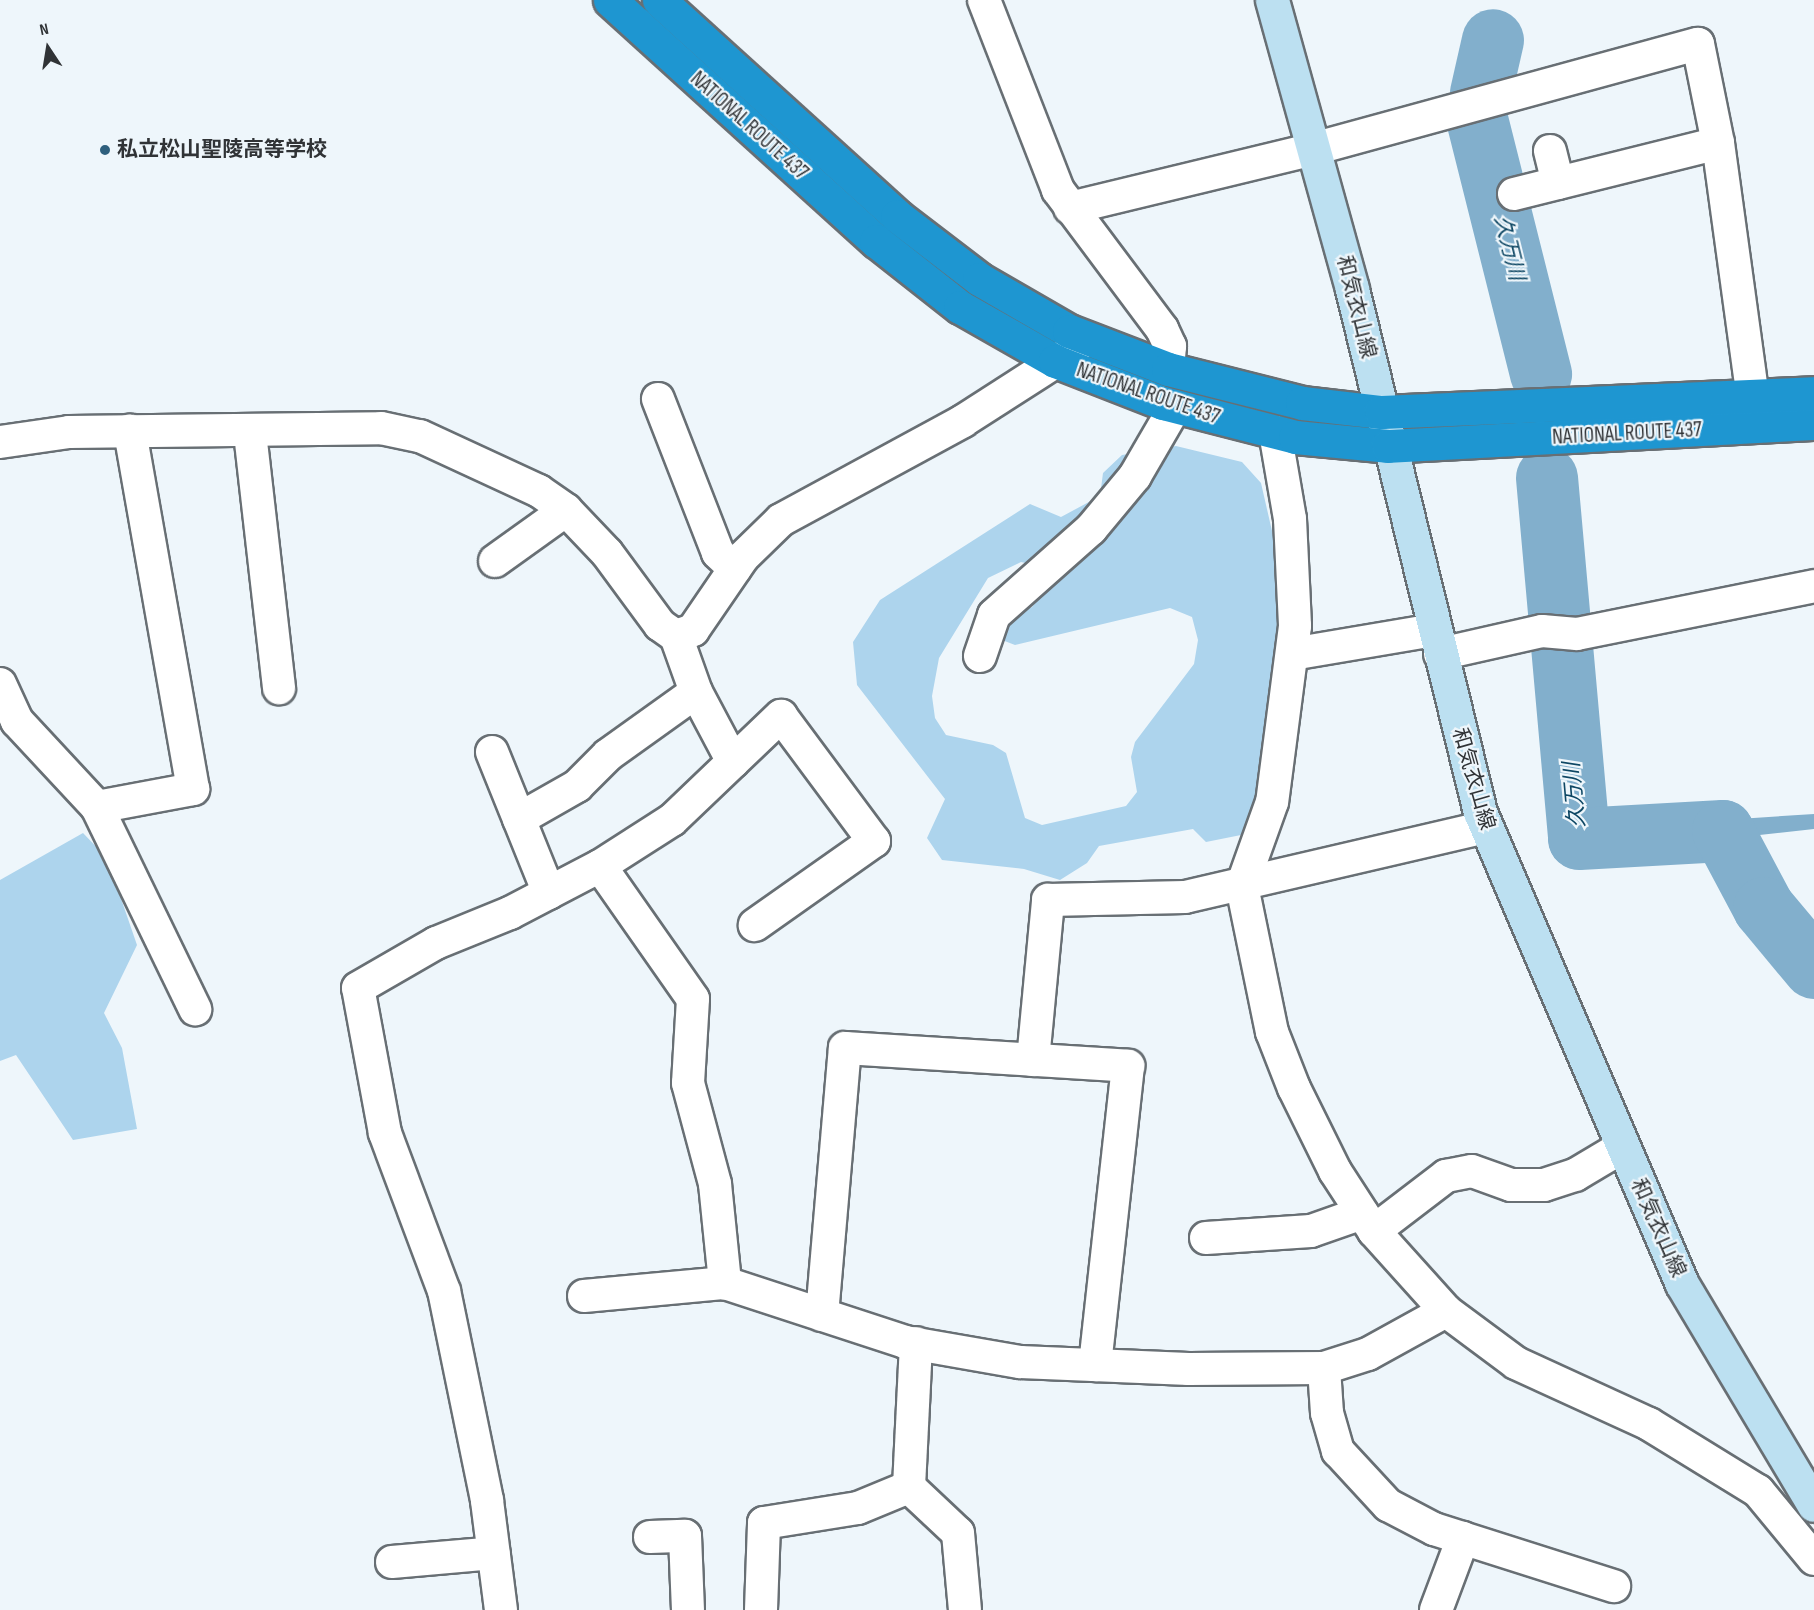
<!DOCTYPE html>
<meta charset="utf-8">
<style>
body{margin:0}
#map{position:relative;width:1814px;height:1610px;overflow:hidden;background:#eef6fb;font-family:"Sofia Sans Condensed","Noto Sans JP",sans-serif}
div>[style]{position:absolute}
.green>*{inset:0;background:#add4ed}
.water>*{inset:0;background:#82afcc}
.river>*{height:62px;margin:-31px;padding:0 31px;transform-origin:31px;border-radius:31px;background:#82afcc}
.roads{filter:drop-shadow(2px 0 #686f74) drop-shadow(-2px 0 #686f74) drop-shadow(0 2px #686f74) drop-shadow(0 -2px #686f74)}
.street>*{height:32px;margin:-16px;padding:0 16px;transform-origin:16px;border-radius:16px;background:#fff}
.secondary>*{height:33px;margin:-16.5px;padding:0 16.5px;transform-origin:16.5px;border-radius:16.5px;background:#bce0f1}
.highway>*{height:33px;margin:-16.5px;padding:0 16.5px;transform-origin:16.5px;border-radius:16.5px;background:#1e96d1}
.dots>*{width:16px;height:16px;translate:-50% -50%;box-sizing:border-box;border:3px solid #eef6fb;border-radius:50%}
span{translate:-50% -50%;white-space:nowrap;text-align:center;line-height:1.15;-webkit-text-stroke:4.5px #eef6fb;paint-order:stroke}
.street-label{font-size:21px;color:#303336}
.poi-label{font-size:21px;color:#303336;font-weight:700}
.left{translate:0 -50%;text-align:left}
.water-label{font-size:22px;color:#0e4764;font-style:italic}
.north{position:absolute;left:18px;top:18px;width:60px;height:60px;-webkit-text-stroke:4px #eef6fb;paint-order:stroke;rotate:348deg;font-size:16px;font-weight:700;line-height:24px;text-align:center;color:#303336}
.north::after{content:'';display:block;margin:auto;width:21px;height:27px;background:#303336;clip-path:polygon(50% 0,100% 100%,50% 72%,0 100%)}
</style>
<div id="map">
<div class="green">
<i style="clip-path:polygon(evenodd,1176px 446px,1242px 462px,1261px 483px,1278px 557px,1277px 653px,1258px 799px,1241px 835px,1206px 842px,1193px 829px,1099px 846px,1087px 863px,1060px 880px,1024px 869px,942px 860px,927px 838px,945px 799px,857px 685px,853px 642px,880px 600px,1030px 504px,1061px 517px,1100px 496px,1103px 473px,1122px 455px,1176px 446px,1021px 562px,1034px 565px,1048px 587px,1032px 607px,1009px 618px,1002px 640px,1015px 645px,1170px 608px,1192px 617px,1198px 640px,1194px 664px,1135px 742px,1131px 757px,1137px 792px,1126px 806px,1042px 825px,1025px 818px,1006px 753px,993px 745px,946px 735px,935px 718px,932px 696px,939px 658px,988px 578px,1021px 562px)"></i>
<i style="clip-path:polygon(83px 833px,107px 858px,137px 945px,104px 1013px,122px 1048px,137px 1129px,73px 1140px,16px 1055px,0 1061px,0 880px)"></i>
</div>
<div class="water">
<i style="clip-path:polygon(1814px 814px,1814px 829px,1732px 838px,1723px 820px)"></i>
</div>
<div class="river">
<i style="left:1481px;top:93px;width:54px;rotate:-77.2deg"></i>
<i style="left:1478px;top:123px;width:259px;rotate:75.9deg"></i>
<i style="left:1547px;top:478px;width:362px;rotate:84.9deg"></i>
<i style="left:1579px;top:839px;width:144px;rotate:-3.2deg"></i>
<i style="left:1723px;top:831px;width:87px;rotate:62deg"></i>
<i style="left:1764px;top:908px;width:78px;rotate:50.2deg"></i>
</div>
<div class="roads">
<div class="street">
<i style="left:984px;top:0;width:204px;rotate:68.7deg"></i>
<i style="left:1058px;top:190px;width:174px;rotate:53.2deg"></i>
<i style="left:1162px;top:329px;width:19px;rotate:65deg"></i>
<i style="left:1170px;top:346px;width:23px;rotate:95deg"></i>
<i style="left:1550px;top:151px;width:33px;rotate:76deg"></i>
<i style="left:1514px;top:194px;width:210px;rotate:-14deg"></i>
<i style="left:1070px;top:208px;width:250px;rotate:-13.6deg"></i>
<i style="left:1313px;top:149px;width:399px;rotate:-15.3deg"></i>
<i style="left:1698px;top:44px;width:101px;rotate:78.6deg"></i>
<i style="left:1718px;top:143px;width:281px;rotate:82.2deg"></i>
<i style="left:658px;top:399px;width:165px;rotate:68.7deg"></i>
<i style="left:718px;top:553px;width:23px;rotate:43deg"></i>
<i style="left:1275px;top:432px;width:88px;rotate:80.2deg"></i>
<i style="left:1290px;top:519px;width:107px;rotate:87.3deg"></i>
<i style="left:1295px;top:626px;width:177px;rotate:97.4deg"></i>
<i style="left:1272px;top:802px;width:89px;rotate:109.7deg"></i>
<i style="left:1242px;top:886px;width:149px;rotate:78.4deg"></i>
<i style="left:1272px;top:1032px;width:60px;rotate:68.6deg"></i>
<i style="left:1294px;top:1088px;width:93px;rotate:63.7deg"></i>
<i style="left:1335px;top:1171px;width:72px;rotate:57deg"></i>
<i style="left:1374px;top:1231px;width:108px;rotate:48deg"></i>
<i style="left:1446px;top:1311px;width:87px;rotate:36.6deg"></i>
<i style="left:1516px;top:1363px;width:146px;rotate:24.6deg"></i>
<i style="left:1649px;top:1424px;width:128px;rotate:31.6deg"></i>
<i style="left:1758px;top:1491px;width:88px;rotate:50.5deg"></i>
<i style="left:250px;top:433px;width:257px;rotate:83.5deg"></i>
<i style="left:0;top:442px;width:70px;rotate:-8.2deg"></i>
<i style="left:69px;top:432px;width:312px;rotate:-0.7deg"></i>
<i style="left:381px;top:428px;width:40px;rotate:12deg"></i>
<i style="left:420px;top:436px;width:131px;rotate:24.8deg"></i>
<i style="left:539px;top:491px;width:33px;rotate:35deg"></i>
<i style="left:566px;top:510px;width:59px;rotate:46.4deg"></i>
<i style="left:607px;top:553px;width:89px;rotate:53.6deg"></i>
<i style="left:660px;top:625px;width:19px;rotate:35deg"></i>
<i style="left:676px;top:636px;width:18px;rotate:-19deg"></i>
<i style="left:693px;top:630px;width:88px;rotate:-55.6deg"></i>
<i style="left:743px;top:557px;width:53px;rotate:-44.2deg"></i>
<i style="left:781px;top:520px;width:207px;rotate:-28.5deg"></i>
<i style="left:963px;top:421px;width:133px;rotate:-32.7deg"></i>
<i style="left:495px;top:561px;width:87px;rotate:-35.7deg"></i>
<i style="left:676px;top:636px;width:59px;rotate:70.3deg"></i>
<i style="left:696px;top:692px;width:79px;rotate:62.1deg"></i>
<i style="left:1292px;top:654px;width:144px;rotate:-9.6deg"></i>
<i style="left:1440px;top:654px;width:105px;rotate:-12.7deg"></i>
<i style="left:1542px;top:631px;width:35px;rotate:5deg"></i>
<i style="left:1577px;top:634px;width:242px;rotate:-11.4deg"></i>
<i style="left:980px;top:656px;width:43px;rotate:-71.1deg"></i>
<i style="left:994px;top:615px;width:130px;rotate:-41.6deg"></i>
<i style="left:1091px;top:529px;width:69px;rotate:-50.3deg"></i>
<i style="left:1135px;top:476px;width:80px;rotate:-59.9deg"></i>
<i style="left:0;top:684px;width:41px;rotate:65.3deg"></i>
<i style="left:17px;top:721px;width:117px;rotate:47.1deg"></i>
<i style="left:97px;top:807px;width:225px;rotate:64.1deg"></i>
<i style="left:492px;top:752px;width:152px;rotate:68deg"></i>
<i style="left:97px;top:807px;width:98px;rotate:-10.6deg"></i>
<i style="left:193px;top:789px;width:364px;rotate:-100deg"></i>
<i style="left:519px;top:819px;width:67px;rotate:-29.6deg"></i>
<i style="left:577px;top:786px;width:44px;rotate:-45deg"></i>
<i style="left:608px;top:755px;width:108px;rotate:-35.6deg"></i>
<i style="left:600px;top:866px;width:162px;rotate:55deg"></i>
<i style="left:693px;top:999px;width:84px;rotate:93.4deg"></i>
<i style="left:688px;top:1083px;width:105px;rotate:75deg"></i>
<i style="left:715px;top:1184px;width:100px;rotate:84.2deg"></i>
<i style="left:725px;top:1283px;width:189px;rotate:18.1deg"></i>
<i style="left:905px;top:1342px;width:117px;rotate:9.9deg"></i>
<i style="left:1020px;top:1362px;width:169px;rotate:2.4deg"></i>
<i style="left:1189px;top:1369px;width:135px;rotate:-0.4deg"></i>
<i style="left:1324px;top:1368px;width:46px;rotate:-17.7deg"></i>
<i style="left:1368px;top:1354px;width:89px;rotate:-28.9deg"></i>
<i style="left:1033px;top:1060px;width:161px;rotate:-84.6deg"></i>
<i style="left:1048px;top:900px;width:137px;rotate:-1.3deg"></i>
<i style="left:1185px;top:897px;width:309px;rotate:-13.1deg"></i>
<i style="left:1374px;top:1231px;width:91px;rotate:-37.4deg"></i>
<i style="left:1446px;top:1176px;width:26px;rotate:-11deg"></i>
<i style="left:1472px;top:1171px;width:41px;rotate:19.7deg"></i>
<i style="left:1511px;top:1185px;width:33px"></i>
<i style="left:1544px;top:1185px;width:33px;rotate:-18deg"></i>
<i style="left:1575px;top:1175px;width:55px;rotate:-30.8deg"></i>
<i style="left:1206px;top:1238px;width:105px;rotate:-3.8deg"></i>
<i style="left:1311px;top:1231px;width:54px;rotate:-19.4deg"></i>
<i style="left:584px;top:1296px;width:142px;rotate:-5.3deg"></i>
<i style="left:822px;top:1315px;width:268px;rotate:-85.1deg"></i>
<i style="left:845px;top:1048px;width:284px;rotate:3.6deg"></i>
<i style="left:1128px;top:1066px;width:301px;rotate:96.3deg"></i>
<i style="left:1324px;top:1368px;width:45px;rotate:86.2deg"></i>
<i style="left:1327px;top:1413px;width:40px;rotate:74deg"></i>
<i style="left:1338px;top:1451px;width:74px;rotate:47.2deg"></i>
<i style="left:1388px;top:1505px;width:52px;rotate:27.6deg"></i>
<i style="left:1434px;top:1529px;width:189px;rotate:17.6deg"></i>
<i style="left:909px;top:1487px;width:67px;rotate:43.2deg"></i>
<i style="left:958px;top:1533px;width:77px;rotate:84.8deg"></i>
<i style="left:650px;top:1537px;width:35px;rotate:-2deg"></i>
<i style="left:685px;top:1536px;width:74px;rotate:87.7deg"></i>
<i style="left:392px;top:1562px;width:102px;rotate:-5deg"></i>
<i style="left:501px;top:1610px;width:111px;rotate:-97.3deg"></i>
<i style="left:487px;top:1500px;width:213px;rotate:-101.6deg"></i>
<i style="left:444px;top:1291px;width:169px;rotate:-110.5deg"></i>
<i style="left:385px;top:1133px;width:147px;rotate:-100.5deg"></i>
<i style="left:358px;top:988px;width:90px;rotate:-30deg"></i>
<i style="left:436px;top:943px;width:80px;rotate:-22.1deg"></i>
<i style="left:510px;top:913px;width:102px;rotate:-27.6deg"></i>
<i style="left:600px;top:866px;width:85px;rotate:-32.6deg"></i>
<i style="left:672px;top:820px;width:151px;rotate:-43.7deg"></i>
<i style="left:781px;top:716px;width:156px;rotate:53.4deg"></i>
<i style="left:874px;top:841px;width:146px;rotate:144.8deg"></i>
<i style="left:761px;top:1610px;width:87px;rotate:-88deg"></i>
<i style="left:764px;top:1523px;width:95px;rotate:-9.1deg"></i>
<i style="left:858px;top:1508px;width:55px;rotate:-22.4deg"></i>
<i style="left:909px;top:1487px;width:144px;rotate:-87.2deg"></i>
<i style="left:1436px;top:1610px;width:77px;rotate:-69.4deg"></i>
</div>
<div class="secondary">
<i style="left:1272px;top:0;width:300px;rotate:74.5deg"></i>
<i style="left:1352px;top:289px;width:538px;rotate:76.25deg"></i>
<i style="left:1480px;top:812px;width:513px;rotate:66.83deg"></i>
<i style="left:1682px;top:1284px;width:257px;rotate:59.2deg"></i>
</div>
<div class="highway">
<i style="left:610px;top:0;width:359px;rotate:42.2deg"></i>
<i style="left:876px;top:241px;width:107px;rotate:38.2deg"></i>
<i style="left:960px;top:307px;width:109px;rotate:29.6deg"></i>
<i style="left:1055px;top:361px;width:116px;rotate:21.3deg"></i>
<i style="left:1163px;top:403px;width:136px;rotate:14.4deg"></i>
<i style="left:1295px;top:437px;width:93px;rotate:5.5deg"></i>
<i style="left:1388px;top:446px;width:427px;rotate:-3.1deg"></i>
<i style="left:659px;top:0;width:321px;rotate:42.2deg"></i>
<i style="left:897px;top:216px;width:103px;rotate:37.5deg"></i>
<i style="left:979px;top:279px;width:104px;rotate:30deg"></i>
<i style="left:1069px;top:331px;width:106px;rotate:21deg"></i>
<i style="left:1168px;top:369px;width:138px;rotate:14.2deg"></i>
<i style="left:1302px;top:403px;width:80px;rotate:6.5deg"></i>
<i style="left:1381px;top:412px;width:433px;rotate:-2.5deg"></i>
</div>
</div>
<div class="dots">
<i style="left:105px;top:150px;background:#2e5f7d"></i>
</div>
<div class="street-label">
<span style="left:749px;top:126px;rotate:42deg">NATIONAL ROUTE 437</span>
<span style="left:1356px;top:307px;rotate:76deg">和気衣山線</span>
<span style="left:1148px;top:394px;rotate:19deg">NATIONAL ROUTE 437</span>
<span style="left:1627px;top:434px;rotate:-3deg">NATIONAL ROUTE 437</span>
<span style="left:1473px;top:779px;rotate:74deg">和気衣山線</span>
<span style="left:1658px;top:1228px;rotate:66deg">和気衣山線</span>
</div>
<div class="poi-label">
<span class="left" style="left:117px;top:150px">私立松山聖陵高等学校</span>
</div>
<div class="water-label">
<span style="left:1509px;top:248px;rotate:76deg">久万川</span>
<span style="left:1575px;top:795px;rotate:-95deg">久万川</span>
</div>
<div class="north">N</div>
</div>
